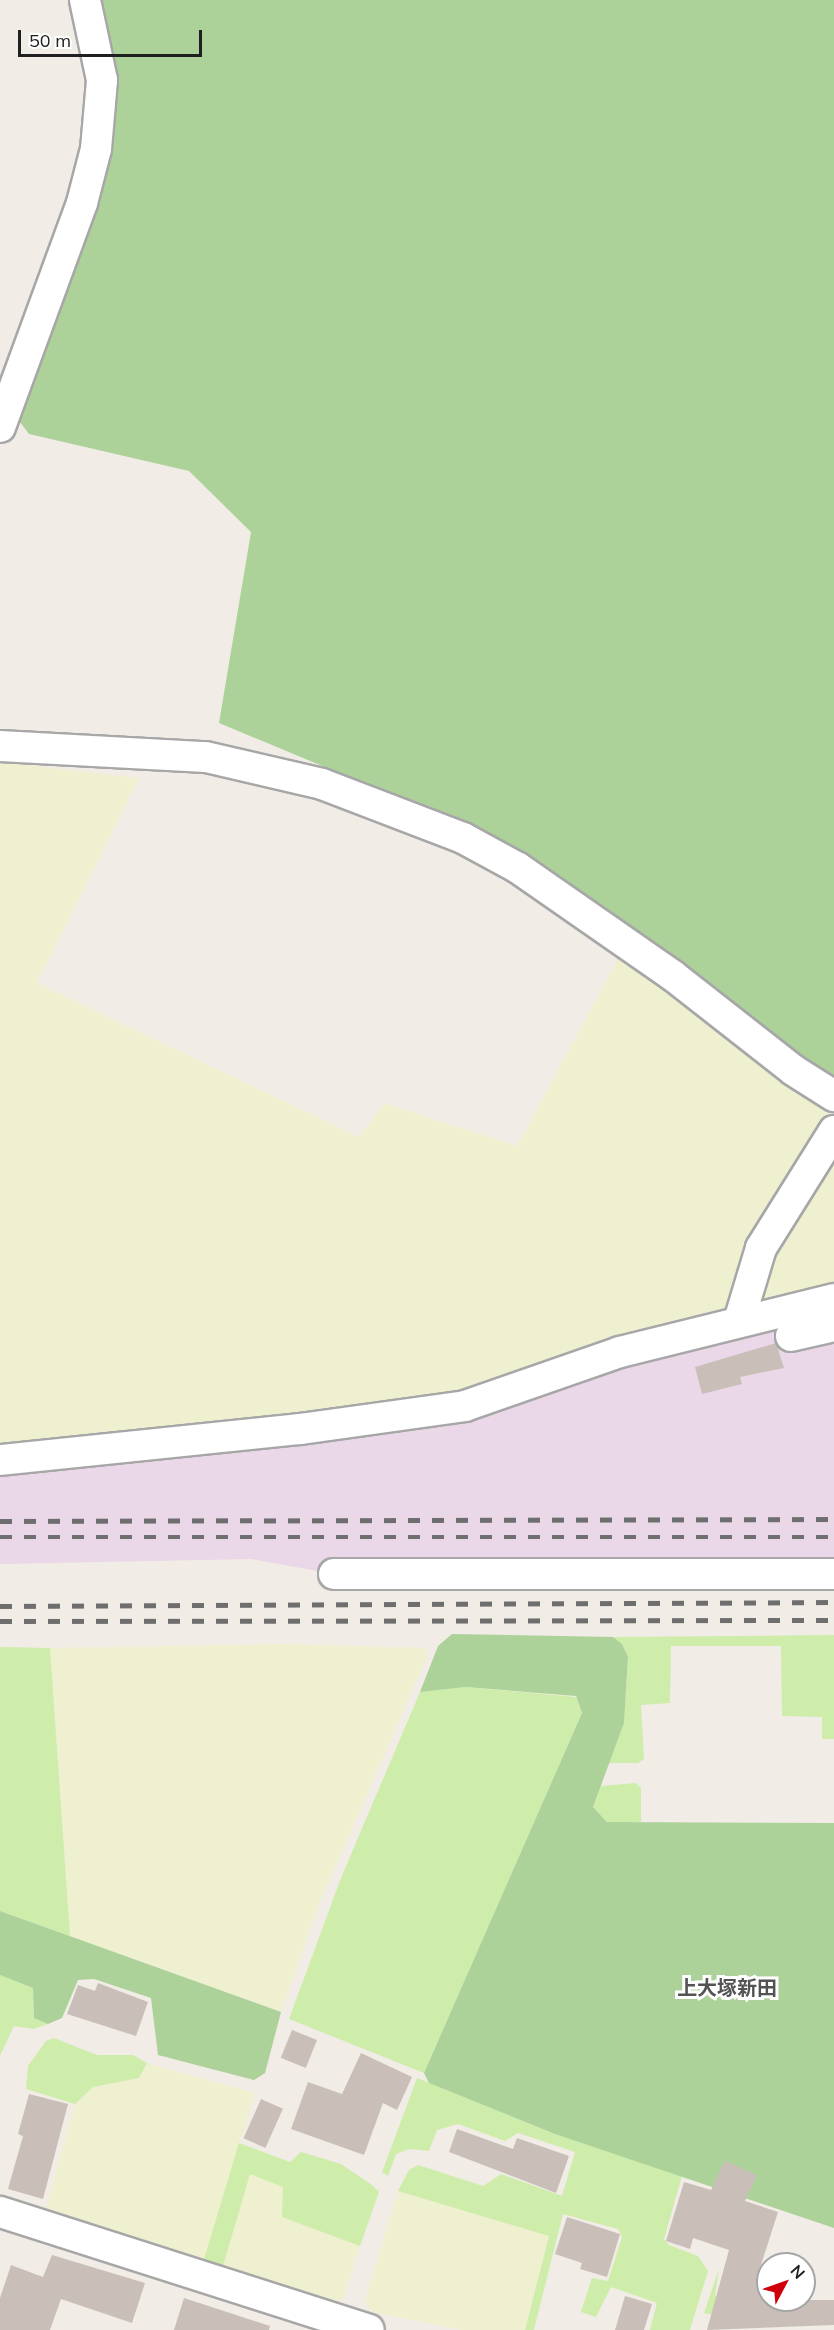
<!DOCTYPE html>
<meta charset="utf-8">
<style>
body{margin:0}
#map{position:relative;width:834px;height:2330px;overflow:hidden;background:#f1ece6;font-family:Mulish,"Noto Sans JP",sans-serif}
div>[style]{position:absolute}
.industrial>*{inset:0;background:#ead7e7}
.farmland>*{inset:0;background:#eff0d0}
.grass>*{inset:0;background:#ceedaa}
.forest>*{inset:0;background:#acd299}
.building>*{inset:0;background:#c9bfb8;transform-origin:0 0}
.roads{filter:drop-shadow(2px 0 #a7a7a7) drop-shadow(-2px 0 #a7a7a7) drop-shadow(0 2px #a7a7a7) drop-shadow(0 -2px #a7a7a7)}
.minor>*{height:30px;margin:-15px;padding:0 15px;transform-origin:15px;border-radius:15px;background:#fff}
.rail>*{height:4.5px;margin-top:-2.25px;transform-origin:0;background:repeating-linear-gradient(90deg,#6e6e6e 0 12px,transparent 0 24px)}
span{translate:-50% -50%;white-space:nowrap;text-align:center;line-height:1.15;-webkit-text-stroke:6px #fff;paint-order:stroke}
.quarter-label{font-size:20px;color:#535353;font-weight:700}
.north{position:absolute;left:756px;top:2252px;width:60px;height:60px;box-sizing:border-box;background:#fff;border:2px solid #a6a6a6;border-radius:50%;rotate:49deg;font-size:16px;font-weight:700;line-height:24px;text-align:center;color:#202020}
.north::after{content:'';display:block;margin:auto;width:21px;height:27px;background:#cf000a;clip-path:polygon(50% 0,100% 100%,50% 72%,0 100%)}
.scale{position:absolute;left:18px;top:30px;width:184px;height:27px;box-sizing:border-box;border:3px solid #202020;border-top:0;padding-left:8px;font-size:18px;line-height:21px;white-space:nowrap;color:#202020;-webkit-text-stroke:4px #fff;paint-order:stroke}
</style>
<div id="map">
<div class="industrial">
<i style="clip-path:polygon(834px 1299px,834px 1574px,334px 1574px,251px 1559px,0 1564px,0 1460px)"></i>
</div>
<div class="farmland">
<i style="clip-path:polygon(0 762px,139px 778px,37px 983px,359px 1137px,384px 1103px,517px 1146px,618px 959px,831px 1110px,752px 1248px,733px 1307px,464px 1393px,0 1451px)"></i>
<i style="clip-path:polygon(834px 1147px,834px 1281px,764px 1301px,760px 1292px,767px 1248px)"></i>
<i style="clip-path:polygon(287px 1644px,426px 1648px,427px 1657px,320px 1902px,281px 2012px,70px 1936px,50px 1648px)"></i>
<i style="clip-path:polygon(147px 2063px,255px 2093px,202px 2266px,46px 2208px,75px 2104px,93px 2087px,138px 2078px)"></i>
<i style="clip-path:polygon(250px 2173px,283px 2187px,283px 2217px,360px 2246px,344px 2297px,330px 2307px,221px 2273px)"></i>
<i style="clip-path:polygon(398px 2191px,549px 2236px,525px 2330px,460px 2330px,371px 2312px,365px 2300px)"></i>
</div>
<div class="grass">
<i style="clip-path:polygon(834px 1635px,834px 1739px,822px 1739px,822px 1717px,782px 1716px,781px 1646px,671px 1646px,670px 1703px,641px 1705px,644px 1759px,638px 1763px,609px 1763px,624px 1723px,628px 1657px,622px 1644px,613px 1637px)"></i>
<i style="clip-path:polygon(0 1647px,50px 1648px,70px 1936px,0 1911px)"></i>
<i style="clip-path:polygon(466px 1687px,576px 1697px,582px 1713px,424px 2073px,289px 2019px,341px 1878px,420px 1692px)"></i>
<i style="clip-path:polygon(636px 1783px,641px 1788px,641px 1822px,607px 1822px,593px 1807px,601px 1786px)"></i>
<i style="clip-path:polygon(0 1975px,33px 1988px,34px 2018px,48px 2024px,34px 2029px,14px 2026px,0 2056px)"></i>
<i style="clip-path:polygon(54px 2038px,97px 2055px,133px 2055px,147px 2063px,139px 2078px,93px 2087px,75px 2104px,26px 2089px,28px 2066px,46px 2041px)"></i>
<i style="clip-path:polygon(417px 2078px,555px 2134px,682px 2176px,664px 2239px,669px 2245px,698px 2256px,708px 2271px,690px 2330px,650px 2330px,657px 2303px,611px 2287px,596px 2317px,581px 2312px,592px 2278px,608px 2281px,622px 2237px,618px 2229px,563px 2214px,534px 2330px,525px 2330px,549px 2236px,398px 2191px,409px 2170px,418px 2165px,483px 2186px,501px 2174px,562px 2196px,575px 2152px,518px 2133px,505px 2141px,458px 2124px,437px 2130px,429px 2151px,409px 2149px,396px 2154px,388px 2176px,382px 2172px)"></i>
<i style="clip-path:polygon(239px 2143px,290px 2162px,301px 2152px,341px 2164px,372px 2185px,379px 2192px,360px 2246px,282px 2217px,283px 2187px,250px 2174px,221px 2273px,202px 2266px)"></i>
<i style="clip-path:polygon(719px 2269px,715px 2296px,753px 2307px,731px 2318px,704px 2313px)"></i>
</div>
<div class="forest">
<i style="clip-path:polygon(85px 0,834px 0,834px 1084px,464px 825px,219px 723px,251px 532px,189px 471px,29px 434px,8px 406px,96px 149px)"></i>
<i style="clip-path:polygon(452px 1634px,613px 1637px,622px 1644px,628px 1657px,624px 1723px,593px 1807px,607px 1822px,834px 1823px,834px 2228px,555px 2134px,429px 2083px,424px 2073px,582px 1713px,576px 1696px,466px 1687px,420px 1692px,438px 1646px)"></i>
<i style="clip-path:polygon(0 1911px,281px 2012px,265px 2073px,254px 2080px,158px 2055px,151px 1998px,94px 1979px,78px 1980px,62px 2018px,48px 2024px,34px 2018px,33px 1988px,0 1975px)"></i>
</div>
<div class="building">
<i style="clip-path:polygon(776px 1343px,784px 1368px,740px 1377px,742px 1384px,702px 1394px,695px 1367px)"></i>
<i style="clip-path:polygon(98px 1983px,148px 2002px,136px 2036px,67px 2014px,78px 1985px,95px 1991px)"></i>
<i style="left:292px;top:2030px;width:27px;height:30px;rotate:22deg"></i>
<i style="clip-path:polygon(361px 2053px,412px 2077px,397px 2110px,383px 2103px,364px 2155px,291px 2129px,308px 2082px,342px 2094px)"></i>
<i style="clip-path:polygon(29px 2094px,68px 2104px,43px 2199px,8px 2189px,23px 2136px,18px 2134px)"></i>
<i style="left:261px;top:2099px;width:24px;height:43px;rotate:24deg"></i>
<i style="clip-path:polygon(457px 2129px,513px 2149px,517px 2138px,569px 2156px,556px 2193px,449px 2152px)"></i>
<i style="clip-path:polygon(725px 2161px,757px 2175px,745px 2201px,778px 2212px,760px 2268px,768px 2271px,768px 2300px,834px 2300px,834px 2325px,707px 2330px,729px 2250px,693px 2238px,690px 2249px,666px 2241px,684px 2182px,711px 2190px)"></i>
<i style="clip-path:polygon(567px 2217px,620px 2234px,607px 2277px,580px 2269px,582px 2263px,555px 2254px)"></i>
<i style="clip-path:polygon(52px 2255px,145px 2283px,132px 2323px,61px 2299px,50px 2330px,0 2330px,0 2298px,11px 2265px,43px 2277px)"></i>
<i style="clip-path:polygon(625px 2296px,652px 2304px,644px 2330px,615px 2330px)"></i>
<i style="clip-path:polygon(184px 2298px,270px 2326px,269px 2330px,174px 2330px)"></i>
</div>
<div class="roads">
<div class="minor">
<i style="left:0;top:427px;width:239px;rotate:-69.9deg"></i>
<i style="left:82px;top:203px;width:56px;rotate:-75.5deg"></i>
<i style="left:96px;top:149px;width:69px;rotate:-85deg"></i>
<i style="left:102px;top:80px;width:82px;rotate:-102deg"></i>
<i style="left:0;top:746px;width:206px;rotate:3.1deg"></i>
<i style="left:206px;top:757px;width:119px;rotate:13.1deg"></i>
<i style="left:322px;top:784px;width:151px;rotate:21deg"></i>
<i style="left:463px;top:838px;width:63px;rotate:28.6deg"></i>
<i style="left:518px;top:868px;width:188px;rotate:34.8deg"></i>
<i style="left:672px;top:975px;width:154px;rotate:38.1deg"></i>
<i style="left:793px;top:1070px;width:49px;rotate:32.4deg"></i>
<i style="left:739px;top:1321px;width:76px;rotate:-73.2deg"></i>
<i style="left:761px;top:1248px;width:138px;rotate:-58deg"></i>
<i style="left:791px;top:1336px;width:44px;rotate:-13.1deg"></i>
<i style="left:0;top:1460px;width:302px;rotate:-5.9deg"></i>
<i style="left:300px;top:1429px;width:167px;rotate:-7.9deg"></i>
<i style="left:465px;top:1406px;width:164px;rotate:-19.2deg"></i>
<i style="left:620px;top:1352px;width:220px;rotate:-13.9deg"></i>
<i style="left:334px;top:1574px;width:500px"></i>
<i style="left:0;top:2212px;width:387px;rotate:17.7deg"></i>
</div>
</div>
<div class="rail">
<i style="left:0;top:1521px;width:834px;rotate:-0.14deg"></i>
<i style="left:0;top:1537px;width:834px"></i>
<i style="left:0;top:1606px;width:834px;rotate:-0.27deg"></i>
<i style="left:0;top:1621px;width:834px;rotate:-0.07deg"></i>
</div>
<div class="quarter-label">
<span style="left:727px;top:1987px">上大塚新田</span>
</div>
<div class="north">N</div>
<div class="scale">50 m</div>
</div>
